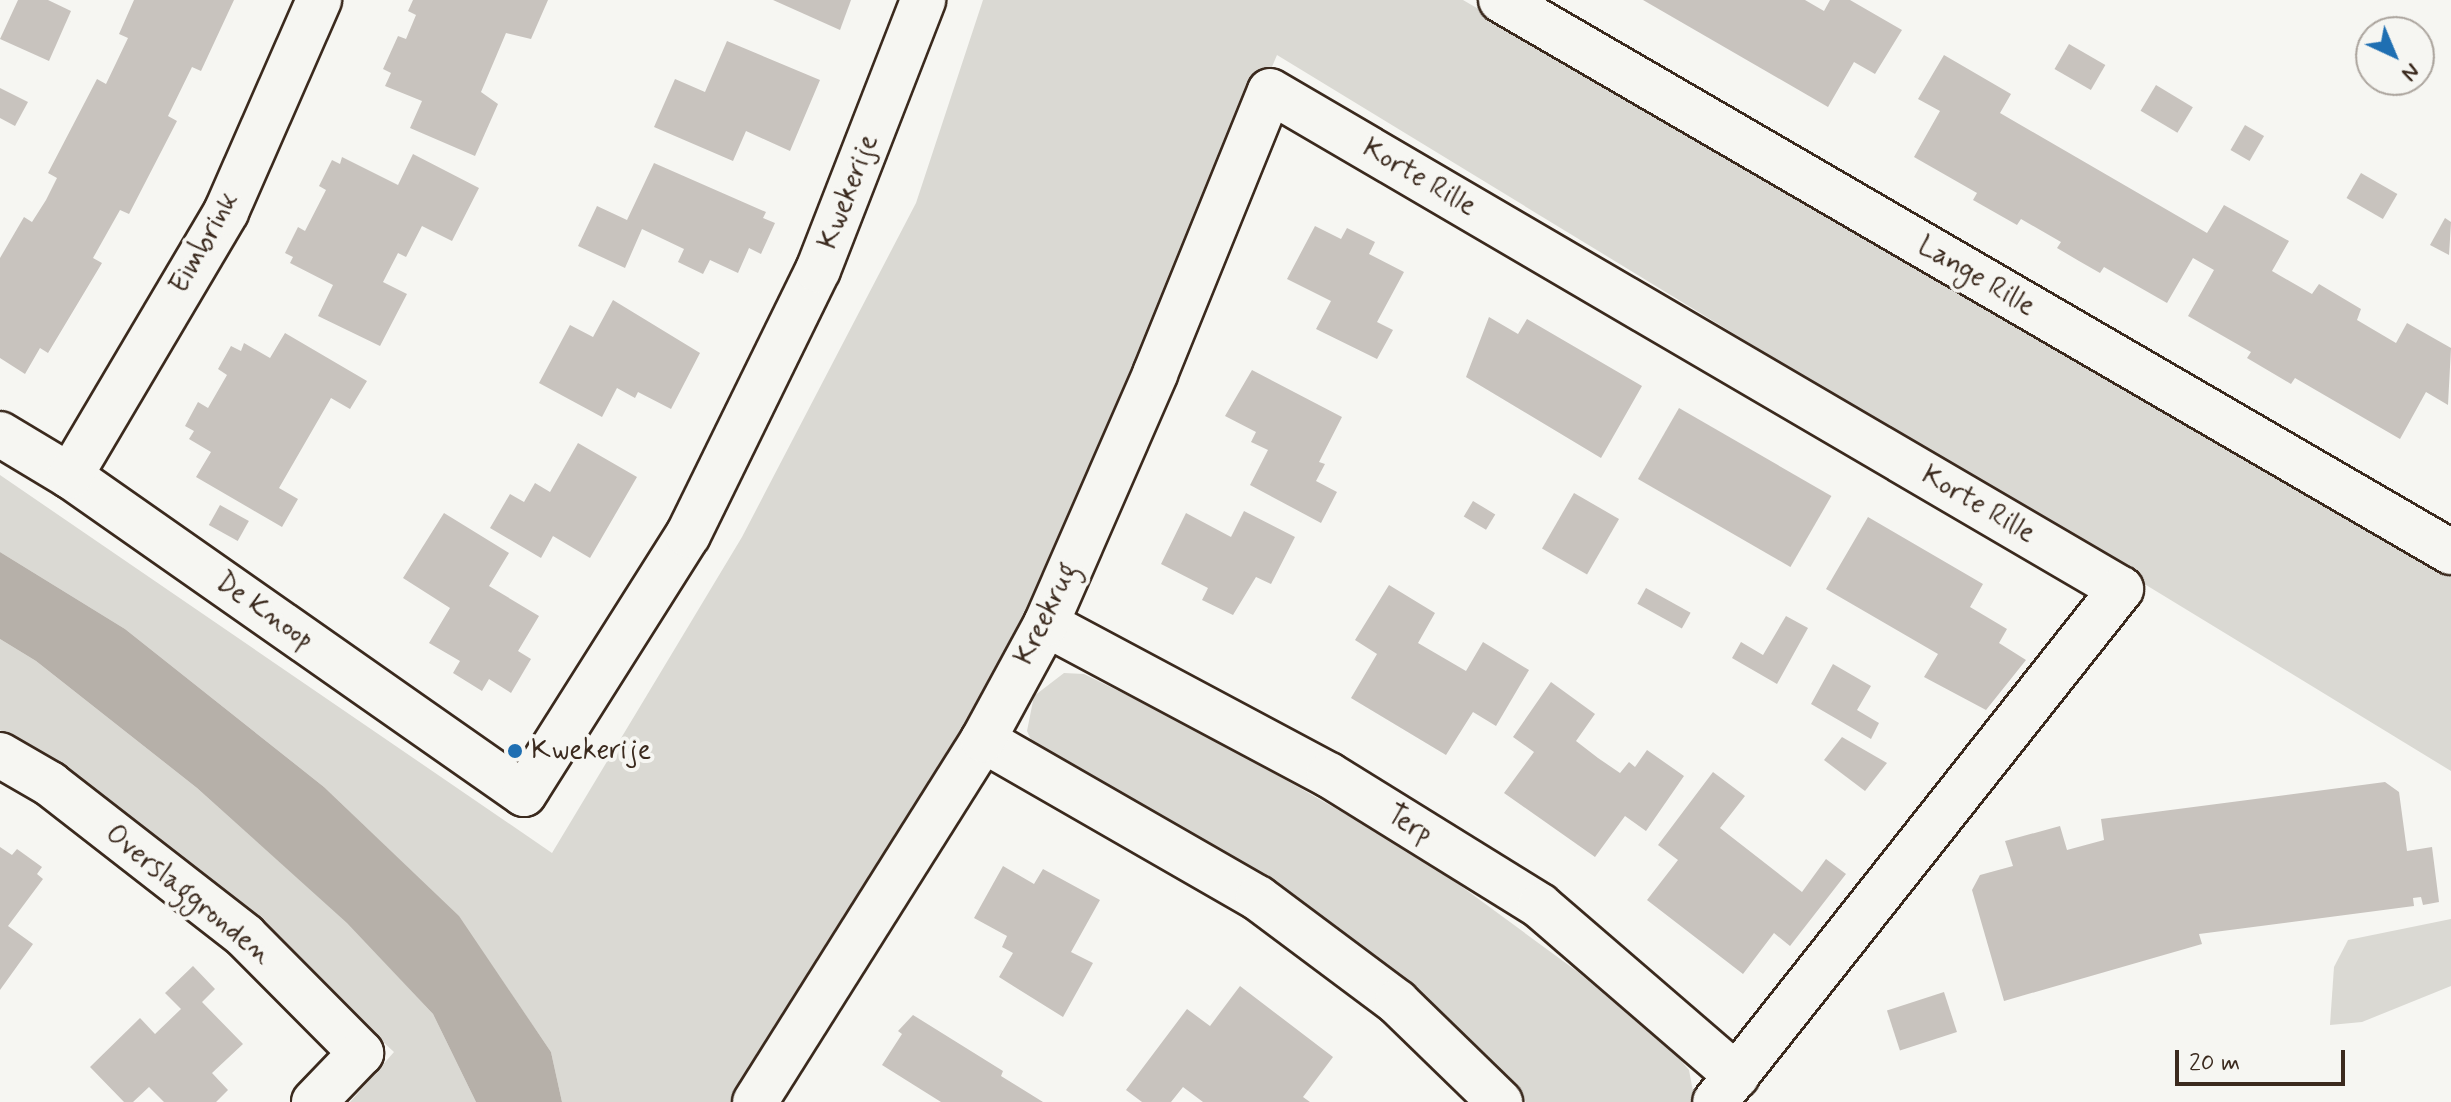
<!DOCTYPE html>
<style>
body{margin:0}
#map{position:relative;width:2451px;height:1102px;overflow:hidden;background:#f6f6f2;font-family:Mynerve,sans-serif}
div>[style]{position:absolute}
.green>*{inset:0;background:#dad9d3}
.water>*{inset:0;background:#b6b0a9}
.building>*{inset:0;background:#c8c3be;transform-origin:0 0}
.roads{filter:drop-shadow(2px 0 #3b2a1e) drop-shadow(-2px 0 #3b2a1e) drop-shadow(0 2px #3b2a1e) drop-shadow(0 -2px #3b2a1e)}
.minor>*{height:44px;margin:-22px;padding:0 22px;transform-origin:22px;border-radius:22px;background:#f6f6f2}
.dots>*{width:22px;height:22px;translate:-50% -50%;box-sizing:border-box;border:4px solid #f6f6f2;border-radius:50%}
span{translate:-50% -50%;white-space:nowrap;text-align:center;line-height:1.15;-webkit-text-stroke:8px #f6f6f2;paint-order:stroke}
.street-label{font-size:28px;color:#3b2a1e}
.poi-label{font-size:28px;color:#3b2a1e}
.left{translate:0 -50%;text-align:left}
.north{position:absolute;left:2355px;top:16px;width:80px;height:80px;box-sizing:border-box;background:#f6f6f2;border:2px solid #aba49d;border-radius:50%;rotate:136deg;font-size:22px;font-weight:700;line-height:32px;text-align:center;color:#3b2a1e}
.north::after{content:'';display:block;margin:auto;width:28px;height:36px;background:#1f6fb2;clip-path:polygon(50% 0,100% 100%,50% 72%,0 100%)}
.scale{position:absolute;left:2175px;top:1050px;width:170px;height:36px;box-sizing:border-box;border:4px solid #3b2a1e;border-top:0;padding-left:10px;font-size:24px;line-height:28px;white-space:nowrap;color:#3b2a1e;-webkit-text-stroke:6px #f6f6f2;paint-order:stroke}
</style>
<div id="map">
<div class="green">
<i style="clip-path:polygon(983px 0,1463px 0,2451px 572px,2451px 771px,1277px 55px,997px 715px,742px 1102px,562px 1102px,551px 1052px,458px 916px,324px 787px,125px 629px,0 552px,0 475px,552px 853px,742px 537px,916px 203px)"></i>
<i style="clip-path:polygon(0 639px,36px 661px,197px 788px,348px 923px,433px 1014px,476px 1102px,350px 1102px,394px 1052px,271px 939px,55px 767px,0 730px)"></i>
<i style="clip-path:polygon(1064px 673px,1084px 674px,1200px 731px,1424px 859px,1578px 972px,1678px 1057px,1689px 1070px,1695px 1102px,1526px 1102px,1468px 1043px,1035px 749px,1027px 731px,1034px 696px)"></i>
<i style="clip-path:polygon(2451px 919px,2451px 986px,2362px 1022px,2330px 1025px,2334px 967px,2348px 940px)"></i>
</div>
<div class="water">
<i style="clip-path:polygon(0 552px,125px 629px,324px 787px,459px 916px,551px 1052px,562px 1102px,476px 1102px,433px 1014px,347px 923px,197px 788px,36px 661px,0 639px)"></i>
</div>
<div class="building">
<i style="clip-path:polygon(18px 0,48px 0,71px 11px,49px 61px,0 39px)"></i>
<i style="clip-path:polygon(134px 0,234px 0,201px 71px,192px 67px,168px 116px,177px 121px,129px 214px,120px 210px,93px 258px,102px 263px,48px 353px,40px 348px,25px 374px,0 358px,0 258px,24px 217px,32px 222px,46px 200px,57px 178px,48px 173px,97px 79px,106px 84px,128px 38px,119px 34px)"></i>
<i style="clip-path:polygon(413px 0,548px 0,531px 39px,506px 33px,481px 92px,498px 104px,475px 156px,410px 128px,422px 101px,385px 86px,391px 73px,383px 69px,398px 36px,406px 39px,416px 15px,408px 11px)"></i>
<i style="clip-path:polygon(773px 0,851px 0,840px 30px)"></i>
<i style="clip-path:polygon(1643px 0,1805px 0,1824px 11px,1830px 0,1850px 0,1902px 30px,1875px 74px,1854px 62px,1828px 107px)"></i>
<i style="clip-path:polygon(727px 41px,820px 80px,790px 151px,746px 131px,733px 161px,654px 127px,675px 79px,705px 92px)"></i>
<i style="left:2069px;top:44px;width:42px;height:29px;rotate:30deg"></i>
<i style="clip-path:polygon(1944px 55px,2011px 94px,2000px 113px,2207px 233px,2224px 205px,2289px 241px,2272px 271px,2312px 294px,2319px 284px,2361px 309px,2357px 320px,2396px 343px,2407px 323px,2451px 348px,2448px 405px,2426px 392px,2400px 439px,2295px 378px,2291px 384px,2247px 358px,2251px 352px,2188px 316px,2214px 270px,2193px 258px,2167px 303px,2104px 267px,2100px 273px,2079px 261px,2057px 248px,2061px 242px,2021px 219px,2017px 225px,1973px 200px,1977px 193px,1914px 157px,1940px 111px,1918px 99px)"></i>
<i style="left:2156px;top:85px;width:43px;height:30px;rotate:31deg"></i>
<i style="clip-path:polygon(0 88px,28px 102px,15px 126px,0 118px)"></i>
<i style="left:2245px;top:125px;width:22px;height:29px;rotate:30deg"></i>
<i style="clip-path:polygon(413px 154px,479px 188px,452px 241px,422px 226px,406px 257px,398px 253px,383px 282px,407px 294px,380px 346px,318px 316px,333px 285px,290px 263px,293px 257px,285px 253px,298px 227px,305px 231px,326px 190px,319px 186px,332px 160px,340px 164px,342px 157px,398px 185px)"></i>
<i style="clip-path:polygon(654px 163px,766px 212px,763px 218px,775px 223px,761px 254px,749px 248px,738px 273px,710px 260px,703px 274px,678px 262px,684px 249px,642px 229px,625px 268px,578px 246px,597px 206px,627px 220px)"></i>
<i style="left:2361px;top:173px;width:42px;height:29px;rotate:30deg"></i>
<i style="clip-path:polygon(2445px 218px,2451px 222px,2449px 255px,2430px 245px)"></i>
<i style="clip-path:polygon(1315px 226px,1341px 239px,1347px 228px,1375px 242px,1369px 254px,1404px 272px,1377px 322px,1393px 330px,1377px 359px,1316px 329px,1331px 301px,1287px 279px)"></i>
<i style="clip-path:polygon(613px 300px,700px 353px,671px 409px,638px 392px,635px 398px,617px 388px,602px 417px,539px 383px,570px 325px,593px 337px)"></i>
<i style="clip-path:polygon(1489px 317px,1518px 334px,1527px 319px,1642px 386px,1601px 458px,1466px 377px)"></i>
<i style="clip-path:polygon(285px 333px,367px 381px,350px 409px,331px 398px,279px 488px,298px 499px,282px 527px,196px 477px,211px 452px,189px 439px,194px 431px,185px 426px,198px 402px,208px 408px,227px 375px,218px 369px,231px 346px,241px 351px,244px 343px,270px 358px)"></i>
<i style="clip-path:polygon(1252px 370px,1342px 417px,1319px 462px,1325px 464px,1316px 481px,1337px 492px,1321px 523px,1250px 485px,1268px 450px,1251px 442px,1256px 432px,1225px 416px)"></i>
<i style="left:1679px;top:408px;width:176px;height:82px;rotate:30deg"></i>
<i style="clip-path:polygon(578px 443px,637px 477px,590px 558px,553px 536px,541px 558px,490px 528px,510px 494px,524px 502px,535px 483px,550px 492px)"></i>
<i style="left:1574px;top:493px;width:52px;height:64px;rotate:30deg"></i>
<i style="left:1473px;top:501px;width:26px;height:18px;rotate:31deg"></i>
<i style="left:220px;top:505px;width:33px;height:23px;rotate:29deg"></i>
<i style="clip-path:polygon(1244px 511px,1295px 537px,1271px 584px,1256px 577px,1233px 615px,1202px 600px,1208px 588px,1161px 564px,1186px 513px,1231px 537px)"></i>
<i style="clip-path:polygon(444px 513px,509px 553px,489px 586px,539px 616px,518px 651px,531px 659px,511px 693px,489px 679px,482px 691px,453px 673px,460px 661px,429px 643px,450px 608px,403px 578px)"></i>
<i style="clip-path:polygon(1868px 517px,1983px 584px,1970px 607px,2007px 629px,1999px 643px,2026px 660px,1986px 710px,1924px 677px,1938px 654px,1826px 589px)"></i>
<i style="clip-path:polygon(1389px 585px,1435px 613px,1418px 643px,1466px 671px,1483px 642px,1529px 670px,1496px 726px,1473px 712px,1446px 755px,1351px 698px,1377px 654px,1355px 640px)"></i>
<i style="left:1646px;top:588px;width:51px;height:18px;rotate:29deg"></i>
<i style="clip-path:polygon(1786px 616px,1808px 628px,1777px 684px,1732px 658px,1741px 642px,1763px 655px)"></i>
<i style="clip-path:polygon(1833px 664px,1871px 686px,1857px 710px,1879px 723px,1871px 739px,1811px 704px)"></i>
<i style="clip-path:polygon(1551px 682px,1595px 714px,1576px 741px,1598px 758px,1620px 773px,1629px 762px,1635px 767px,1647px 750px,1684px 776px,1646px 831px,1625px 816px,1595px 857px,1504px 793px,1534px 752px,1513px 737px)"></i>
<i style="clip-path:polygon(1842px 737px,1887px 763px,1865px 791px,1824px 760px)"></i>
<i style="clip-path:polygon(1713px 772px,1745px 796px,1720px 828px,1802px 892px,1826px 859px,1846px 874px,1790px 946px,1774px 933px,1743px 974px,1647px 900px,1678px 860px,1658px 845px)"></i>
<i style="clip-path:polygon(2385px 782px,2399px 792px,2407px 851px,2432px 847px,2439px 902px,2423px 905px,2421px 897px,2413px 898px,2414px 906px,2199px 934px,2202px 944px,2004px 1001px,1972px 890px,1980px 875px,2013px 866px,2005px 841px,2060px 826px,2067px 850px,2104px 840px,2101px 819px)"></i>
<i style="clip-path:polygon(0 847px,12px 855px,17px 849px,42px 867px,37px 874px,43px 879px,8px 926px,33px 944px,0 990px)"></i>
<i style="clip-path:polygon(1003px 866px,1034px 884px,1043px 869px,1100px 900px,1071px 952px,1093px 963px,1063px 1017px,999px 977px,1013px 953px,1002px 947px,1007px 936px,974px 918px)"></i>
<i style="clip-path:polygon(193px 966px,215px 989px,202px 1002px,243px 1044px,212px 1073px,228px 1090px,216px 1102px,164px 1102px,149px 1087px,133px 1102px,124px 1102px,90px 1067px,140px 1018px,155px 1034px,181px 1009px,165px 993px)"></i>
<i style="clip-path:polygon(1240px 986px,1333px 1057px,1303px 1097px,1310px 1102px,1203px 1102px,1183px 1087px,1171px 1102px,1142px 1102px,1126px 1090px,1187px 1009px,1210px 1026px)"></i>
<i style="left:1944px;top:992px;width:42px;height:60px;rotate:72deg"></i>
<i style="clip-path:polygon(913px 1015px,1003px 1071px,1001px 1076px,1043px 1102px,941px 1102px,882px 1065px,902px 1034px,898px 1031px)"></i>
</div>
<div class="roads">
<div class="minor">
<i style="left:1501px;top:0;width:1099px;rotate:30.16deg"></i>
<i style="left:0;top:434px;width:82px;rotate:31deg"></i>
<i style="left:70px;top:476px;width:554px;rotate:35.01deg"></i>
<i style="left:524px;top:794px;width:307px;rotate:-57.7deg"></i>
<i style="left:688px;top:535px;width:295px;rotate:-63.9deg"></i>
<i style="left:818px;top:270px;width:290px;rotate:-68.7deg"></i>
<i style="left:70px;top:476px;width:307px;rotate:-59.4deg"></i>
<i style="left:226px;top:212px;width:232px;rotate:-66.3deg"></i>
<i style="left:1046px;top:624px;width:321px;rotate:28.1deg"></i>
<i style="left:1329px;top:775px;width:248px;rotate:31.8deg"></i>
<i style="left:1540px;top:906px;width:260px;rotate:40.8deg"></i>
<i style="left:983px;top:740px;width:317px;rotate:29.9deg"></i>
<i style="left:1258px;top:898px;width:174px;rotate:36.8deg"></i>
<i style="left:1397px;top:1002px;width:144px;rotate:44.2deg"></i>
<i style="left:0;top:755px;width:58px;rotate:30.1deg"></i>
<i style="left:50px;top:784px;width:247px;rotate:37.9deg"></i>
<i style="left:245px;top:936px;width:165px;rotate:45.2deg"></i>
<i style="left:361px;top:1053px;width:68px;rotate:133.8deg"></i>
<i style="left:755px;top:1102px;width:428px;rotate:-57.8deg"></i>
<i style="left:983px;top:740px;width:132px;rotate:-61.5deg"></i>
<i style="left:1046px;top:624px;width:273px;rotate:-66.4deg"></i>
<i style="left:1155px;top:374px;width:305px;rotate:-67.9deg"></i>
<i style="left:1270px;top:91px;width:986px;rotate:30.34deg"></i>
<i style="left:2121px;top:589px;width:654px;rotate:128.36deg"></i>
</div>
</div>
<div class="dots">
<i style="left:515px;top:751px;background:#1f6fb2"></i>
</div>
<div class="street-label">
<span style="left:1419px;top:178px;rotate:30deg">Korte Rille</span>
<span style="left:849px;top:192px;rotate:-69deg">Kwekerije</span>
<span style="left:205px;top:243px;rotate:-61deg">Eimbrink</span>
<span style="left:1976px;top:277px;rotate:30deg">Lange Rille</span>
<span style="left:1978px;top:505px;rotate:30deg">Korte Rille</span>
<span style="left:264px;top:612px;rotate:35deg">De Knoop</span>
<span style="left:1047px;top:614px;rotate:-64deg">Kreekrug</span>
<span style="left:1409px;top:825px;rotate:32deg">Terp</span>
<span style="left:188px;top:895px;rotate:39deg">Overslaggronden</span>
</div>
<div class="poi-label">
<span class="left" style="left:531px;top:751px">Kwekerije</span>
</div>
<div class="north">N</div>
<div class="scale">20 m</div>
</div>
